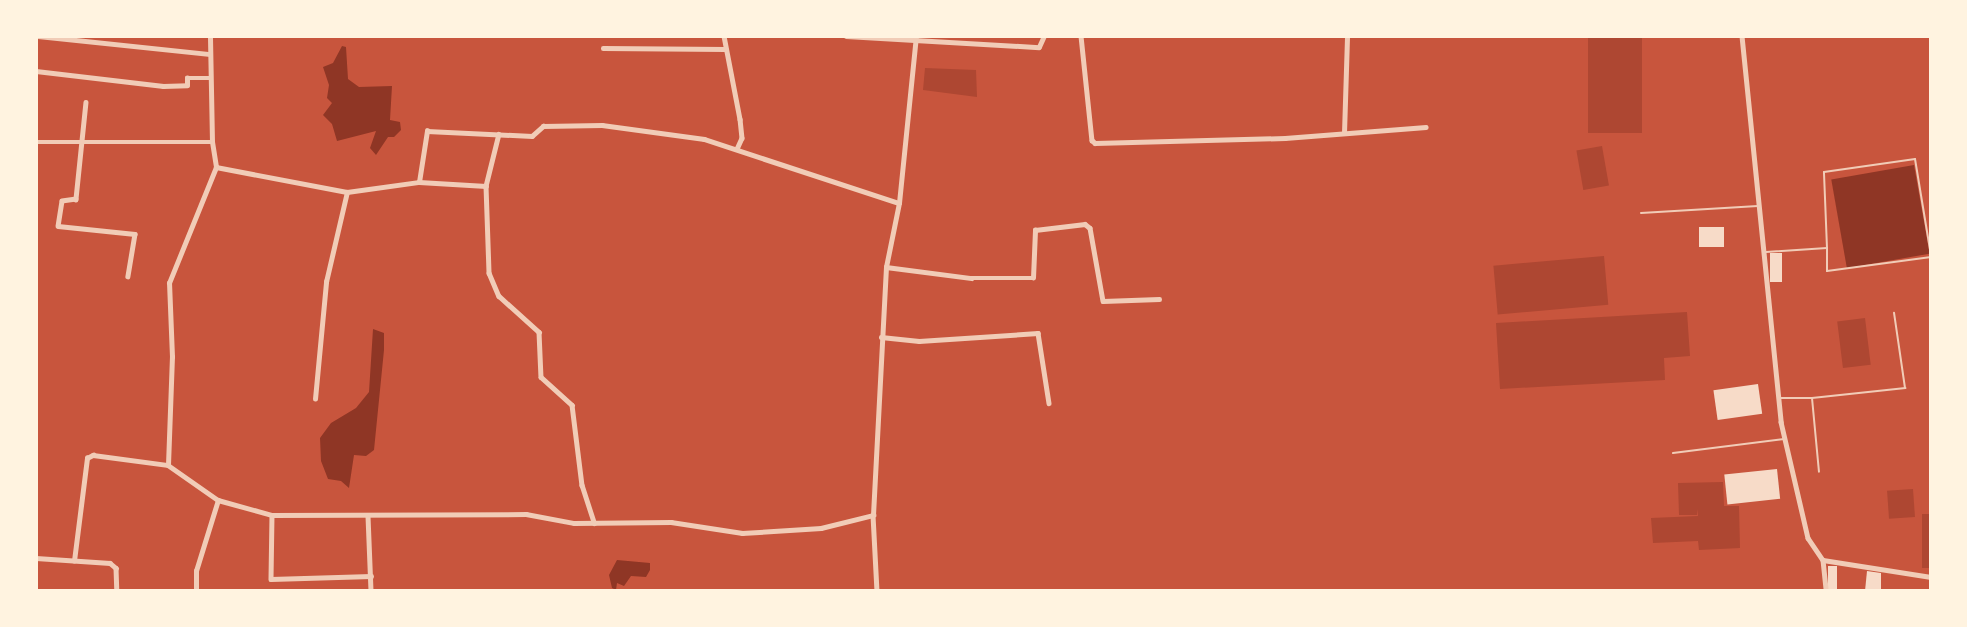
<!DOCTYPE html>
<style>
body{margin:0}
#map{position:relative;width:1967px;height:627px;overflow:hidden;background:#c8553d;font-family:"Titillium Web",sans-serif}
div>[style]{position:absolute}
.green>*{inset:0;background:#ae4732;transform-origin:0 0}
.water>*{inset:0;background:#8f3625;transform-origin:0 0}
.building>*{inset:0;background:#f7dbc8;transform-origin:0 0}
.service>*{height:2px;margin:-1px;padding:0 1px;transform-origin:1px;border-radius:1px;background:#f1ccb7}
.minor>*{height:4.5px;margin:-2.25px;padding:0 2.25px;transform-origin:2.25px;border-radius:2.25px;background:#f1ccb7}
span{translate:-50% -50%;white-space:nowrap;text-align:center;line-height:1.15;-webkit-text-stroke:6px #fff3e0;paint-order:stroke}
.frame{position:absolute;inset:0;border:38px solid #fff3e0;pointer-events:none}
</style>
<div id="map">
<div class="green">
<i style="left:1588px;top:36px;width:54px;height:97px"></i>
<i style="clip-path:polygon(925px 68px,976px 70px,977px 97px,923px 90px)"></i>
<i style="left:1602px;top:146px;width:40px;height:26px;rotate:80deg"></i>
<i style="left:1604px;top:256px;width:49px;height:111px;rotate:85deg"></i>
<i style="clip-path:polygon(1687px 312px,1690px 356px,1664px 358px,1665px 380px,1500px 389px,1496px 323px)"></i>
<i style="left:1865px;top:318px;width:47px;height:28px;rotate:83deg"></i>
<i style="clip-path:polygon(1723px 482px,1724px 506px,1739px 506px,1740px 548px,1699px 550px,1698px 541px,1653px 543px,1651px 518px,1698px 516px,1697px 509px,1697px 515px,1679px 515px,1678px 483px)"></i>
<i style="left:1913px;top:489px;width:28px;height:26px;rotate:86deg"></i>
<i style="left:1922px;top:514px;width:9px;height:54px"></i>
</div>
<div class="water">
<i style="clip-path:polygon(342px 46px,346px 47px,348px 79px,359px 87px,392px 86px,390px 120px,400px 122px,401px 130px,394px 137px,388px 137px,376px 155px,370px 148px,376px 131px,337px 141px,332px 124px,323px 115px,332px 103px,327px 98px,329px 85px,323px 67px,333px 63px)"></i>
<i style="left:1914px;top:165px;width:90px;height:84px;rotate:80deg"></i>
<i style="clip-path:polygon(373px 329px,384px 333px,384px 350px,374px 450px,366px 456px,354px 455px,349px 488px,341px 481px,328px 479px,321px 461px,320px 438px,331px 423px,356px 408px,369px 392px)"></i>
<i style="clip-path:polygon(617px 560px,650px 563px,650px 570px,646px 577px,631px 576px,624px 586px,617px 583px,616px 590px,612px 588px,609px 575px)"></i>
</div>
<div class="building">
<i style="left:1724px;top:227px;width:20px;height:25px;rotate:90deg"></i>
<i style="left:1770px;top:253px;width:12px;height:29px"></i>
<i style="left:1758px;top:384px;width:30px;height:45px;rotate:82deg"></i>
<i style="left:1777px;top:469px;width:30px;height:53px;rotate:84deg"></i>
<i style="left:1837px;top:566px;width:25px;height:9px;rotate:90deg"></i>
<i style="clip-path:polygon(1867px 571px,1881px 573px,1881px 591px,1865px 591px)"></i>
</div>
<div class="service">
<i style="left:1641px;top:213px;width:117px;rotate:-3.4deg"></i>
<i style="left:1827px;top:248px;width:76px;rotate:-92.3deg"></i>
<i style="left:1824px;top:172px;width:92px;rotate:-8.1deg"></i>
<i style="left:1915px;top:159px;width:98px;rotate:80.6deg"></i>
<i style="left:1766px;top:252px;width:61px;rotate:-3.8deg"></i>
<i style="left:1827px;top:248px;width:23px;rotate:90deg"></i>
<i style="left:1827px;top:271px;width:105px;rotate:-7.7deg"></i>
<i style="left:1779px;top:398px;width:33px"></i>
<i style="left:1812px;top:398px;width:74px;rotate:84.6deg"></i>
<i style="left:1812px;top:398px;width:94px;rotate:-6.1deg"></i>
<i style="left:1905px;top:388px;width:76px;rotate:-98.3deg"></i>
<i style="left:1673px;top:453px;width:112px;rotate:-7.2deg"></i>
</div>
<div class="minor">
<i style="left:38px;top:36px;width:173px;rotate:6deg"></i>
<i style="left:724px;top:36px;width:85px;rotate:79.1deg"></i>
<i style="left:740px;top:119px;width:19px;rotate:84deg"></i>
<i style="left:742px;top:138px;width:12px;rotate:114deg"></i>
<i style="left:846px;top:36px;width:193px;rotate:3.3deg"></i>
<i style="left:1039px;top:47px;width:12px;rotate:-66deg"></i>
<i style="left:1081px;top:36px;width:105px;rotate:84deg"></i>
<i style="left:1092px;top:140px;width:4px;rotate:45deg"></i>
<i style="left:1095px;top:143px;width:190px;rotate:-1.5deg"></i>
<i style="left:1285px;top:138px;width:141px;rotate:-4.5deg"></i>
<i style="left:1742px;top:36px;width:388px;rotate:84.2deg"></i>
<i style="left:1781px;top:422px;width:119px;rotate:76.9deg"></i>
<i style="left:1808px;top:538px;width:27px;rotate:56deg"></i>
<i style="left:1823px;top:560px;width:31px;rotate:84deg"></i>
<i style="left:603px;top:48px;width:122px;rotate:0.5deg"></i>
<i style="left:36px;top:71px;width:128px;rotate:6.7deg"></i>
<i style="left:163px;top:86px;width:24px;rotate:-2deg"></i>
<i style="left:187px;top:85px;width:7px;rotate:-90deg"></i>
<i style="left:187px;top:78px;width:23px"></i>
<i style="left:86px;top:102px;width:98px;rotate:95.9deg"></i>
<i style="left:76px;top:199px;width:14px;rotate:172deg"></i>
<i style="left:62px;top:201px;width:25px;rotate:99deg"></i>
<i style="left:58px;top:226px;width:77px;rotate:5.9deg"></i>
<i style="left:135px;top:234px;width:43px;rotate:99.5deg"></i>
<i style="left:1344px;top:133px;width:97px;rotate:-88.2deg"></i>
<i style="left:499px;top:134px;width:54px;rotate:104deg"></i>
<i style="left:486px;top:186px;width:87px;rotate:88deg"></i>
<i style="left:489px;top:273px;width:25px;rotate:67deg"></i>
<i style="left:499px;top:296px;width:54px;rotate:42deg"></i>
<i style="left:539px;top:332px;width:45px;rotate:87.5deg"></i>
<i style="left:541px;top:377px;width:42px;rotate:42.1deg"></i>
<i style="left:572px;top:405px;width:81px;rotate:82.9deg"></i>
<i style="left:582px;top:485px;width:40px;rotate:72deg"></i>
<i style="left:36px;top:142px;width:176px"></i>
<i style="left:216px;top:167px;width:133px;rotate:10.8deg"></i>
<i style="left:347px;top:192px;width:73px;rotate:-7.9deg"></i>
<i style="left:419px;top:182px;width:52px;rotate:-81.1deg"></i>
<i style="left:427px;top:131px;width:105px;rotate:2.7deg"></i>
<i style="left:532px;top:136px;width:15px;rotate:-42deg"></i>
<i style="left:543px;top:126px;width:59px;rotate:-1deg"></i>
<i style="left:602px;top:125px;width:103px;rotate:7.8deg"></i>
<i style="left:704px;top:139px;width:205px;rotate:18.2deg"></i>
<i style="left:419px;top:182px;width:67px;rotate:3.4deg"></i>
<i style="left:886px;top:267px;width:86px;rotate:7.4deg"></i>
<i style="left:971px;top:278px;width:62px"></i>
<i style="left:1033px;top:278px;width:48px;rotate:-87.6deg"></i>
<i style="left:1035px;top:230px;width:50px;rotate:-6.8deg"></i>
<i style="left:1085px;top:224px;width:6px;rotate:39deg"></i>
<i style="left:1090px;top:228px;width:74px;rotate:79.9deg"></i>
<i style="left:1103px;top:301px;width:56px;rotate:-2deg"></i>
<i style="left:881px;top:337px;width:38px;rotate:6deg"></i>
<i style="left:919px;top:341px;width:119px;rotate:-3.8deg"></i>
<i style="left:1038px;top:333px;width:71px;rotate:81.1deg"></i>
<i style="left:315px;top:399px;width:118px;rotate:-84.6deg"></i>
<i style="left:326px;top:282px;width:92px;rotate:-76.9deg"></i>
<i style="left:168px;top:465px;width:108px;rotate:-87.9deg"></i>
<i style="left:172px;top:357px;width:74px;rotate:-92.3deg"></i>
<i style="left:169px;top:283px;width:125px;rotate:-67.9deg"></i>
<i style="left:216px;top:167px;width:25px;rotate:-99deg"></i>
<i style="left:212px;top:142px;width:106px;rotate:-91.1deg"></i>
<i style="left:272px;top:515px;width:64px;rotate:90.9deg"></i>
<i style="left:271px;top:579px;width:100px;rotate:-1.7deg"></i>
<i style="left:873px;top:515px;width:248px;rotate:-87deg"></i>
<i style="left:886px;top:267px;width:65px;rotate:-78.5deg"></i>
<i style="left:899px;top:203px;width:168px;rotate:-84.2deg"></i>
<i style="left:368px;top:516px;width:75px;rotate:87.7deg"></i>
<i style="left:36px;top:558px;width:74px;rotate:3.9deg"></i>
<i style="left:110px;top:563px;width:8px;rotate:40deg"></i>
<i style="left:116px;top:568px;width:23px;rotate:88deg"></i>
<i style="left:1823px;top:560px;width:109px;rotate:8.9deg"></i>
<i style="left:74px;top:561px;width:104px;rotate:-82.8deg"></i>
<i style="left:87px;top:458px;width:7px;rotate:-27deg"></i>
<i style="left:93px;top:455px;width:76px;rotate:7.6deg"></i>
<i style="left:168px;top:465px;width:61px;rotate:35deg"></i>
<i style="left:218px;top:500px;width:56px;rotate:15.5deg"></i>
<i style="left:272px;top:515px;width:254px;rotate:-0.2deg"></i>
<i style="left:526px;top:514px;width:49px;rotate:10.6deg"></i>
<i style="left:574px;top:523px;width:97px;rotate:-0.6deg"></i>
<i style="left:671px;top:522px;width:72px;rotate:8.8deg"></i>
<i style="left:742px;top:533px;width:79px;rotate:-3.6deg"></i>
<i style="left:821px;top:528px;width:54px;rotate:-14deg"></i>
<i style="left:873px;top:515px;width:76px;rotate:87deg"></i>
<i style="left:196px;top:591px;width:20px;rotate:-90deg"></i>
<i style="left:196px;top:571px;width:74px;rotate:-72.8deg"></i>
</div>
<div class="frame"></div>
</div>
